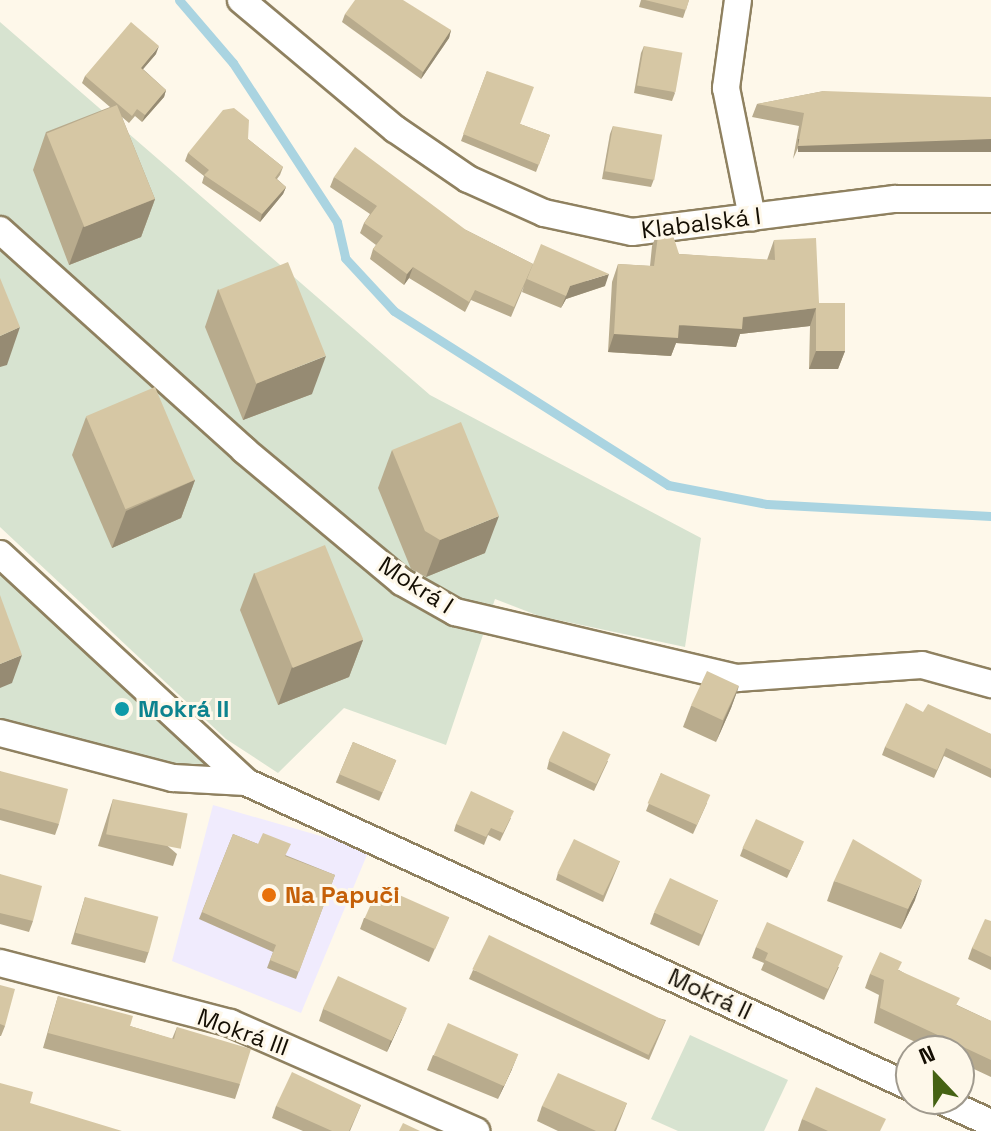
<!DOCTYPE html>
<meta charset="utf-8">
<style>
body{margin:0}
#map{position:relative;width:991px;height:1131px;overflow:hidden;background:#fef8ea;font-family:"Space Grotesk",sans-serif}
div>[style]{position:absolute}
.commercial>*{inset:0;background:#f0ebfd}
.green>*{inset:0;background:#d7e3d0}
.stream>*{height:9px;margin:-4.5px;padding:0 4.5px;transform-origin:4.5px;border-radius:4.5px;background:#aad4e1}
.roads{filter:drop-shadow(2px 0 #8f8160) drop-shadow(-2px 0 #8f8160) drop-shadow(0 2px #8f8160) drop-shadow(0 -2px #8f8160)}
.minor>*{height:26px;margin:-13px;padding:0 13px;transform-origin:13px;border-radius:13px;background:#fff}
.wall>*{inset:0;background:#b8ab8d;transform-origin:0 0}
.shaded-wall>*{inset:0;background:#968b73;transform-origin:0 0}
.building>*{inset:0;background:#d6c7a4;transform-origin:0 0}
.dots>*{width:22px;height:22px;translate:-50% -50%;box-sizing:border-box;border:4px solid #fef8ea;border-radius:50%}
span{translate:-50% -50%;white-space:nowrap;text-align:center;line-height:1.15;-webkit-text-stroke:6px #fef8ea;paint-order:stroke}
.street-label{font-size:24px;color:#140e03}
.culture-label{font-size:24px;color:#0d838f;font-weight:700}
.left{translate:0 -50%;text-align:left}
.food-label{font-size:24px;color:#c56008;font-weight:700}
.north{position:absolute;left:895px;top:1035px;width:80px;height:80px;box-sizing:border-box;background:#fef8ea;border:2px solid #a09a8e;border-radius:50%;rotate:338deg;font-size:22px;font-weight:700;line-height:32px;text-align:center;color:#140e03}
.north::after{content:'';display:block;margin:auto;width:28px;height:36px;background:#456213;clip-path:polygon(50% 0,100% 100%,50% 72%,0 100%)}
</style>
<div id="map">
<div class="commercial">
<i style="clip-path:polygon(213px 805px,369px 850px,301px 1013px,172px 961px)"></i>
</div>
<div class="green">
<i style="clip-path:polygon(0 22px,430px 395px,701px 538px,685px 647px,539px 616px,495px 599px,446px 745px,344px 708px,278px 773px,226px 739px,0 527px)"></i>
<i style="clip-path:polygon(0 570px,208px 761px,210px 767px,203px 774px,0 720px)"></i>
<i style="clip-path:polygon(690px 1035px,788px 1080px,764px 1131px,678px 1131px,651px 1119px)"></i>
</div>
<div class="stream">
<i style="left:179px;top:0;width:83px;rotate:49.4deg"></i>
<i style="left:233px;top:63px;width:190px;rotate:56.8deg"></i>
<i style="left:337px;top:222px;width:37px;rotate:77deg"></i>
<i style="left:345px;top:258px;width:72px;rotate:47.2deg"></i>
<i style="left:394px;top:311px;width:325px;rotate:32.4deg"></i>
<i style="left:668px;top:485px;width:101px;rotate:10.9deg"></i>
<i style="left:767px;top:504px;width:224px;rotate:3.1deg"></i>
</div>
<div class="roads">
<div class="minor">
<i style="left:241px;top:0;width:201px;rotate:40deg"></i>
<i style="left:395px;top:129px;width:88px;rotate:34.4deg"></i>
<i style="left:468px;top:179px;width:83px;rotate:24.1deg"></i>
<i style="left:544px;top:213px;width:90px;rotate:12.2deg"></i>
<i style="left:632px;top:232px;width:265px;rotate:-7.2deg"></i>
<i style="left:895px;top:199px;width:96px"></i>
<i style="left:738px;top:0;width:89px;rotate:97.8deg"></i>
<i style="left:726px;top:88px;width:132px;rotate:78.6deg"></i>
<i style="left:0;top:230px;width:329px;rotate:42deg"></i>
<i style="left:244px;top:450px;width:206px;rotate:39.9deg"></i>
<i style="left:402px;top:582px;width:61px;rotate:29.5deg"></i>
<i style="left:455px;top:612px;width:290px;rotate:13.2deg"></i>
<i style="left:737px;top:678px;width:185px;rotate:-4deg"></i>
<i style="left:922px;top:665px;width:72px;rotate:15.4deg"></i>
<i style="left:0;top:554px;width:335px;rotate:42.8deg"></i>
<i style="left:246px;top:782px;width:732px;rotate:24.64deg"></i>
<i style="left:0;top:733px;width:179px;rotate:14.6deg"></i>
<i style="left:173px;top:778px;width:73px;rotate:3.1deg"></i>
<i style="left:0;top:963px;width:238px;rotate:14.6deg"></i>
<i style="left:230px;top:1023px;width:269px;rotate:23.7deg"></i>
<i style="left:938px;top:1099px;width:58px;rotate:24.4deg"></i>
</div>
</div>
<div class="wall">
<i style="clip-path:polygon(641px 0,689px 0,683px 18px,639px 7px)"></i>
<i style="clip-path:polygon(345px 14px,451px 30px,449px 38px,421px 79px,342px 22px)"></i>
<i style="clip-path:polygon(644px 46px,675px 93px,672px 101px,634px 93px,641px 53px)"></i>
<i style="clip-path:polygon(156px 54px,143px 69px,166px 90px,164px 97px,142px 122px,135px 116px,129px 123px,122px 117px,155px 199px,141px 237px,69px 265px,33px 170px,46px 132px,110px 107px,82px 83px,85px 76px)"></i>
<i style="clip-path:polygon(487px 71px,520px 124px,550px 135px,536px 172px,461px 141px)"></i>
<i style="clip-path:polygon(824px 91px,793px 159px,799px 126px,752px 117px,757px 104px)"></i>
<i style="clip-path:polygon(613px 126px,654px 179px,651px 187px,602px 179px,610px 134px)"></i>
<i style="clip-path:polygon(248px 139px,283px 167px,280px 175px,277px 179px,286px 187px,283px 194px,260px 222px,202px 183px,204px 176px,185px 161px,188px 153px)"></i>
<i style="clip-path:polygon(334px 177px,466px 230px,533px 264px,605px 286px,566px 299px,561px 308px,522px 292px,524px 286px,511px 317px,471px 300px,465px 312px,409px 278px,404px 285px,370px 259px,373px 249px,376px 245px,360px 233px,364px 223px,370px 214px,330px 187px)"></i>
<i style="clip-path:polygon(659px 228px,679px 254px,767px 260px,774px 240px,819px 303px,845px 351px,838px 369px,809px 369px,810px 326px,740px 334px,736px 347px,676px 343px,671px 356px,608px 352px,612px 282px,618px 264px,650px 266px,652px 246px)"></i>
<i style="clip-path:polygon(218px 289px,312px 394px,243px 420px,205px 327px)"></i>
<i style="clip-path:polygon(86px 417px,195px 480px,181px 518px,112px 548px,72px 455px)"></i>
<i style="clip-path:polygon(392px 450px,485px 553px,426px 577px,411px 569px,378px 488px)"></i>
<i style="clip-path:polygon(254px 573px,363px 640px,349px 677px,278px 705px,240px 610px)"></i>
<i style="clip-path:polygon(739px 686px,731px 708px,716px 742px,683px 727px,691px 706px)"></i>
<i style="clip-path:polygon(923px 712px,991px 734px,991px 778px,944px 756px,934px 778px,882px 755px,885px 747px)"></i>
<i style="left:353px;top:742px;width:47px;height:44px;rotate:23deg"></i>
<i style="clip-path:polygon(549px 761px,608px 761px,594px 791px,547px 769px)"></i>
<i style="clip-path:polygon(0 771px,59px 824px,55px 835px,0 820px)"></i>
<i style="clip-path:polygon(661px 773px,707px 803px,693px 834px,646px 811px)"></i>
<i style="clip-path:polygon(113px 799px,177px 854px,173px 866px,98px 846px)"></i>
<i style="clip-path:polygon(511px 818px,500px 841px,488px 835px,484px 845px,454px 831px,456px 824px)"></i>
<i style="clip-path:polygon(233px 834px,335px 875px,296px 979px,267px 968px,273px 952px,199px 919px)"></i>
<i style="clip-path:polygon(743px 848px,801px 848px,787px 878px,740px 856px)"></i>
<i style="clip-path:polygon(620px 861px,603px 902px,556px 880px,558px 873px)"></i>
<i style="clip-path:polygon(0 874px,33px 921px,29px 932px,0 924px)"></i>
<i style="clip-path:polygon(834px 881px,915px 900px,901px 929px,827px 901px)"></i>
<i style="clip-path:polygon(85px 897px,149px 951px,145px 963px,71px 944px)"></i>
<i style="clip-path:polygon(718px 900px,699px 946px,650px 924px,654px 913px)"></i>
<i style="clip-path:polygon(449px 917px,429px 962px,360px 929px,364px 918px)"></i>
<i style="clip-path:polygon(991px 921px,991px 970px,968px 959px,972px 948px)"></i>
<i style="clip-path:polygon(756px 947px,839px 967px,824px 1000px,761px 970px,764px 963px,752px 958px)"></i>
<i style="clip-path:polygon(473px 970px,666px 1020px,649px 1060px,469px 979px)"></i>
<i style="clip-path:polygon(899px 970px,957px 1005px,991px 1021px,991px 1077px,959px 1062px,959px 1051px,935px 1051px,874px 1023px,879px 995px,865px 988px,870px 974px)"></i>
<i style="clip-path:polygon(0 985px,5px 1026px,1px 1036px,0 1036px)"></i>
<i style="clip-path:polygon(58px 996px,130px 1026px,172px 1039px,177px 1027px,240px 1084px,235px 1099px,43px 1048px)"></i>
<i style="clip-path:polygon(323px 1009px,402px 1019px,387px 1052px,319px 1021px)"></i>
<i style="clip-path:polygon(433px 1055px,512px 1069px,498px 1099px,427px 1070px)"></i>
<i style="clip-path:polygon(627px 1103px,616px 1131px,558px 1131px,537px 1121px,542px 1106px)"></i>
<i style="clip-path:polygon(361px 1105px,350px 1131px,303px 1131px,272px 1118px,276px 1106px)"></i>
<i style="clip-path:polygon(802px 1119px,881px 1131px,798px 1131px)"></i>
</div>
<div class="shaded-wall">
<i style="clip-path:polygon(451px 30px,449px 38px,421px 79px,423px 72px)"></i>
<i style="clip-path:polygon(159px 46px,156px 54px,138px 75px,141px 68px)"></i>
<i style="clip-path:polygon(166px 90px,164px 97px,142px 122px,145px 115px)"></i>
<i style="left:991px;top:139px;width:13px;height:193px;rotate:90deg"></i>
<i style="clip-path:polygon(286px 187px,283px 194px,260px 222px,262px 214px)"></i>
<i style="clip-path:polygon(155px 199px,141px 237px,69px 265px,83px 227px)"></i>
<i style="clip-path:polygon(413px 267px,409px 278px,404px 285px,407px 274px)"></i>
<i style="clip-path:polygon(609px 274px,605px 286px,566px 299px,561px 308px,570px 286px)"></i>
<i style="clip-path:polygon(816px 308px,810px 326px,740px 334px,736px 347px,676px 343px,671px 356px,608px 352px,614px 334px)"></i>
<i style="clip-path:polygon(20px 327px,7px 365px,0 367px,0 336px)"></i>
<i style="clip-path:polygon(816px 351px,845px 351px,838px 369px,809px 369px)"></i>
<i style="clip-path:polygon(326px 356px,312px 394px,243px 420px,257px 383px)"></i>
<i style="clip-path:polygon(195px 480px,181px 518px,112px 548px,126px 511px)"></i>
<i style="clip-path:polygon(499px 516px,485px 553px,426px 577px,440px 540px)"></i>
<i style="clip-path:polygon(363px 640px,349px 677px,278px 705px,292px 667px)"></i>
<i style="clip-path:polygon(22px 655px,12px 683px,0 688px,0 664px)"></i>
<i style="clip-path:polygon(739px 686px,731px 708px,716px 742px,724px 720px)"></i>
<i style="clip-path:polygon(922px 880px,915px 900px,901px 929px,908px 909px)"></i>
<i style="clip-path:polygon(407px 1008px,387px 1052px,391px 1040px)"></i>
<i style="clip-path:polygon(518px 1054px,512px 1069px,498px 1099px,504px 1084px)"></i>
</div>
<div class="building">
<i style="clip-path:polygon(355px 0,403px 0,451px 30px,423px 72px,345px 14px)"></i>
<i style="clip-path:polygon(645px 0,689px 0,686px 10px)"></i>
<i style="clip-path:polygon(131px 22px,159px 46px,141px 68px,166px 90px,145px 115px,137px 109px,132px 116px,85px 76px)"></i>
<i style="left:644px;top:46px;width:39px;height:40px;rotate:10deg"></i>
<i style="clip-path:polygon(487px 71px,534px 87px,520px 124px,550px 135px,539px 165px,463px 134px)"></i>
<i style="clip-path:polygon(824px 91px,991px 97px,991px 139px,798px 146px,804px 113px,757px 104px)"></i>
<i style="left:117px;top:105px;width:101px;height:76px;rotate:68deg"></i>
<i style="clip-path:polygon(234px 108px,249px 120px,248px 139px,283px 167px,275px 178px,286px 187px,262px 214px,204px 175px,209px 170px,188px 153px,223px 110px)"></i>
<i style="left:613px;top:126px;width:50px;height:46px;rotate:10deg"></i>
<i style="clip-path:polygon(355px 147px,466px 230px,533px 264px,514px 307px,475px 290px,469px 302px,413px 267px,407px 274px,373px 249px,383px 236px,364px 223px,377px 206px,334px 177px)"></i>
<i style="clip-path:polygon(670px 226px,679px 254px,775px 260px,774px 240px,816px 238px,819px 303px,845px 303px,845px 351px,816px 351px,816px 308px,743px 317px,742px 329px,679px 325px,678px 338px,614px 334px,618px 264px,654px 266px,659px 228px)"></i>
<i style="clip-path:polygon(541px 244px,609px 274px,570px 286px,566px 296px,527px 279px)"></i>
<i style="left:288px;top:262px;width:101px;height:75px;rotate:68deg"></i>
<i style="clip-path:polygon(0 278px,20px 327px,0 336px)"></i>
<i style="left:155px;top:387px;width:101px;height:75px;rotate:67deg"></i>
<i style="clip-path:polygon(461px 422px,499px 516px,440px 540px,425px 531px,392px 450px)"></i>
<i style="left:325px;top:545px;width:102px;height:76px;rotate:68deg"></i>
<i style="clip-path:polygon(0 595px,22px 655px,0 664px)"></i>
<i style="left:707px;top:671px;width:35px;height:38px;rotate:25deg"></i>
<i style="clip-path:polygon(906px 703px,923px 712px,928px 704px,991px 734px,991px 769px,946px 748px,937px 770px,885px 747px)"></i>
<i style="left:563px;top:731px;width:53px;height:33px;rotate:26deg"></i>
<i style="left:353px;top:742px;width:47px;height:35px;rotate:23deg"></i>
<i style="clip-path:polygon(0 771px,68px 789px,59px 824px,0 808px)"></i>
<i style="left:661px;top:773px;width:54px;height:33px;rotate:24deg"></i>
<i style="clip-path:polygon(471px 791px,514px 811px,503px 833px,491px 828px,486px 837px,456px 824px)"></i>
<i style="left:113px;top:799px;width:76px;height:36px;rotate:11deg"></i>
<i style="left:756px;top:819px;width:53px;height:32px;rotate:25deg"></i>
<i style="clip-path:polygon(263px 833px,291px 844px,285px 856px,335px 875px,299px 972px,270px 960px,276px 945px,202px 912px,233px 834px,258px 844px)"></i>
<i style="left:574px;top:839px;width:51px;height:38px;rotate:26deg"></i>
<i style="clip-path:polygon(853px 839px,922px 880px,908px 909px,834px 881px)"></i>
<i style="clip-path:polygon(0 874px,42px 886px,33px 921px,0 913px)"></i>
<i style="left:670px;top:878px;width:53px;height:38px;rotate:25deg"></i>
<i style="left:379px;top:886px;width:77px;height:35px;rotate:24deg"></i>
<i style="left:85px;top:897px;width:76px;height:37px;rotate:15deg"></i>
<i style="clip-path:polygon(985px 919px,991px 921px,991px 957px,972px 948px)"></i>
<i style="clip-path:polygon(767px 922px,843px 956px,828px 989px,765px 960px,768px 953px,756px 947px)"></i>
<i style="left:489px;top:935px;width:196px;height:38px;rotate:26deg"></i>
<i style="clip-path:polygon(880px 952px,902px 962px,898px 970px,960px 998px,956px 1005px,991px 1021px,991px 1060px,880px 1008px,884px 980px,870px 974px)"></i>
<i style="left:338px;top:976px;width:76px;height:36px;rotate:25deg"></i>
<i style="clip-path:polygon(0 985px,15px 989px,5px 1026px,0 1024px)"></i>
<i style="clip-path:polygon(58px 996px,133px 1016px,130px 1026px,174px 1039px,177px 1027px,251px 1049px,240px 1084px,48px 1033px)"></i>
<i style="left:448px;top:1023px;width:77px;height:35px;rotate:24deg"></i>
<i style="clip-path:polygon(292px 1072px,361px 1105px,349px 1131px,332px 1131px,276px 1106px)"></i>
<i style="clip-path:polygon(558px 1073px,627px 1103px,614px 1131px,596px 1131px,542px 1106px)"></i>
<i style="clip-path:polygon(0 1083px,33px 1092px,30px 1103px,122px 1131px,0 1131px)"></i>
<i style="clip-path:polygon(816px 1087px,886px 1119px,880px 1131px,828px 1131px,802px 1119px)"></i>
<i style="clip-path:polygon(403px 1123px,420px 1131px,399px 1131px)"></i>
</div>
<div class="dots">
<i style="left:122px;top:709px;background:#0f9aa8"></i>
<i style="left:269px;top:895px;background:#e8710a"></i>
</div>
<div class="street-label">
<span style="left:701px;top:223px;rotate:-7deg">Klabalská I</span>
<span style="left:416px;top:585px;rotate:33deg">Mokrá I</span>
<span style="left:710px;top:994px;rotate:25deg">Mokrá II</span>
<span style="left:243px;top:1032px;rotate:20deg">Mokrá III</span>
</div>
<div class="culture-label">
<span class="left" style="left:138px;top:709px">Mokrá II</span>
</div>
<div class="food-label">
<span class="left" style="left:285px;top:895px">Na Papuči</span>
</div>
<div class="north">N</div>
</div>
